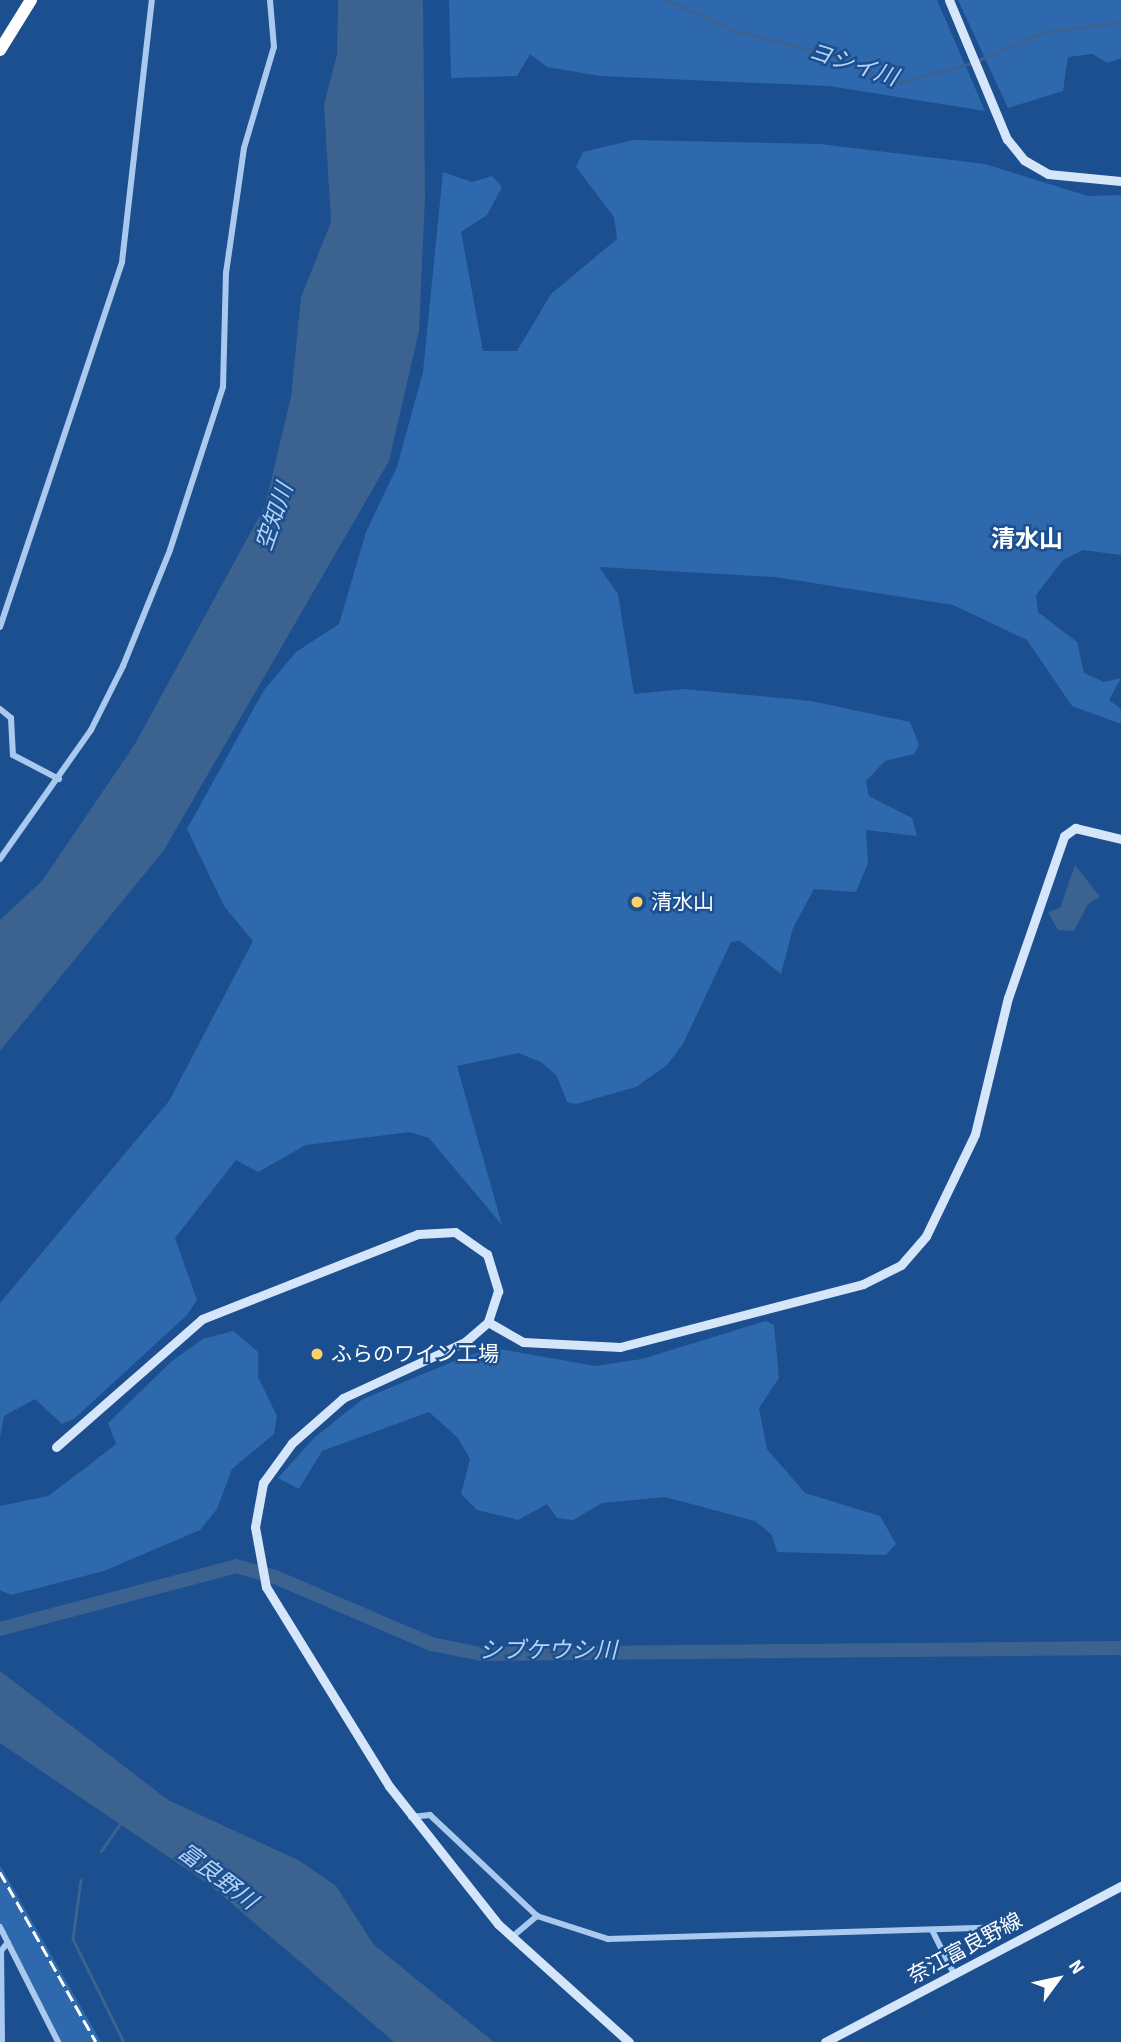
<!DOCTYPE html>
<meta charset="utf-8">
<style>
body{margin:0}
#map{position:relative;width:1121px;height:2042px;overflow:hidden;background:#1b4f8f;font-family:"Source Sans 3","Noto Sans JP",sans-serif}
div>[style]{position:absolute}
.green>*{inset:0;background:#2e69ad}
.water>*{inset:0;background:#3c6290}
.stream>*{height:2.5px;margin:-1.25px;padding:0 1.25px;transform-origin:1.25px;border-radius:1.25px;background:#3c6290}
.river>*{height:14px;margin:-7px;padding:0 7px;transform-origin:7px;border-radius:7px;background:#3c6290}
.street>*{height:6px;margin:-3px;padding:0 3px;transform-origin:3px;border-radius:3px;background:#a9c9ee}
.secondary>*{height:9px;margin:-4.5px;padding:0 4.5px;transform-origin:4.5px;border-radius:4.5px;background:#d6e6fa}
.highway>*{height:12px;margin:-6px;padding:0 6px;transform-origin:6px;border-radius:6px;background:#fff}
.rail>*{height:2.5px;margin-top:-1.25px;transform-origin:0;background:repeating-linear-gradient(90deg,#fff 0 12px,transparent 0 17px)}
.dots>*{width:19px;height:19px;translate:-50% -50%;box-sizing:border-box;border:4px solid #1b4f8f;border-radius:50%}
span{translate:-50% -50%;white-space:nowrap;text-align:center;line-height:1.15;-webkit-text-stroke:5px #1b4f8f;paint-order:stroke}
.poi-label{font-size:21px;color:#fff}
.left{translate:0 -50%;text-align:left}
.street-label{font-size:21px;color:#fff}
.water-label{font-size:23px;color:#b5d3f5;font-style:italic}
.quarter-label{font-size:24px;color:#fff;font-weight:700}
.north{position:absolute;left:1023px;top:1944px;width:70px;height:70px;-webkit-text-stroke:5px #1b4f8f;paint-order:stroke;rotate:57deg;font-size:19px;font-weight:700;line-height:28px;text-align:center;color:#fff}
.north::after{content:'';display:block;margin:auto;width:24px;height:32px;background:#fff;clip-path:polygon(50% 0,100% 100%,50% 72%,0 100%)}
</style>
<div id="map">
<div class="green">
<i style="clip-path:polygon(449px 0,937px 0,985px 111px,829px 86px,600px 76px,547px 67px,530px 54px,517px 76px,451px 78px)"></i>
<i style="clip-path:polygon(958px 0,1121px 0,1121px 58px,1108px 63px,1092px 54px,1068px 57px,1063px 91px,1008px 108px)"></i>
<i style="clip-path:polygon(633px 140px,820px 144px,985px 164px,1088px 196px,1121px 195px,1121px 555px,1083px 550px,1063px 560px,1036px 595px,1038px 612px,1077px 642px,1084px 673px,1104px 682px,1121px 678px,1109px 700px,1121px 709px,1121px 724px,1072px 706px,1027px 640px,953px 605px,775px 577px,599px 567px,618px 594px,634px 694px,684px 689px,811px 701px,910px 722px,919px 745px,914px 754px,885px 761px,866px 781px,869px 796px,912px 818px,917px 836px,866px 830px,868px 863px,856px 892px,814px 889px,793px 928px,781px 974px,740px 941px,731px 942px,683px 1044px,667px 1065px,636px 1087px,576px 1104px,567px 1102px,557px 1076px,541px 1062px,518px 1053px,457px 1066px,502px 1225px,429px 1138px,410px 1132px,306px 1145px,258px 1172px,236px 1160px,175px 1238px,197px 1300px,187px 1315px,75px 1418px,62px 1424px,35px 1399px,4px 1416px,0 1437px,0 1303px,169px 1101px,253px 941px,224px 906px,187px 829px,264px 690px,296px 652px,339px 624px,366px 532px,397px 467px,423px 372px,443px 172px,472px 182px,492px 176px,502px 187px,487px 215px,461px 232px,483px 351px,517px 351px,551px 294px,617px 239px,614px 217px,576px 167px,583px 152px)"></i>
<i style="clip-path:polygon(766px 1321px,774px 1325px,779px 1378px,759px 1408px,767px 1449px,805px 1493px,880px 1516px,896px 1544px,886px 1555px,777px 1552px,772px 1535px,755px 1521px,665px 1497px,602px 1503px,573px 1520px,557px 1518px,547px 1504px,518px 1520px,477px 1510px,461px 1494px,470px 1459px,458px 1438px,429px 1412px,322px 1451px,299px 1489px,278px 1478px,315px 1437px,363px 1399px,469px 1355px,499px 1349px,595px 1366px,642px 1359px)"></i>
<i style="clip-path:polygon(233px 1331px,258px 1352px,258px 1377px,277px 1416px,274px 1434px,232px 1469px,217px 1509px,200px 1530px,104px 1571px,11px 1595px,0 1590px,0 1506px,48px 1496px,80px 1472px,116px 1444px,108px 1423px,172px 1361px,203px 1339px)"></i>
<i style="clip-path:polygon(0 1865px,101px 2042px,58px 2042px,0 1927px)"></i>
</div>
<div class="water">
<i style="clip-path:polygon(338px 0,423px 0,425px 196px,419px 331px,389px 461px,164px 850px,0 1051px,0 920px,42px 881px,135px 744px,265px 506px,291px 397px,301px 297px,331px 222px,324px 105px,337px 54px)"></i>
<i style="clip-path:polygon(1075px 865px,1100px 897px,1088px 904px,1074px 931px,1058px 930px,1048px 912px,1060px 908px)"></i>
<i style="clip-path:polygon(0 1671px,168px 1800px,300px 1861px,336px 1886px,374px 1945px,494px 2042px,394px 2042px,210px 1885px,0 1743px)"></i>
</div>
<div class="stream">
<i style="left:667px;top:0;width:79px;rotate:24deg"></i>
<i style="left:739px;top:32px;width:92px;rotate:13.9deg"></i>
<i style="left:828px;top:54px;width:73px;rotate:24.1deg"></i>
<i style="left:895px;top:84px;width:79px;rotate:-15.4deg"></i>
<i style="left:977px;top:61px;width:73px;rotate:-23.4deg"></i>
<i style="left:1044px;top:32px;width:78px;rotate:-7.4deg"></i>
<i style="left:101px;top:1851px;width:35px;rotate:-55deg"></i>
<i style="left:81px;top:1880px;width:60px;rotate:97.7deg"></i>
<i style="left:73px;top:1939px;width:115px;rotate:63.7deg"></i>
</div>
<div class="river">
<i style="left:0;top:1629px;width:244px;rotate:-14.9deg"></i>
<i style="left:236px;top:1566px;width:41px;rotate:15.8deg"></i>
<i style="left:275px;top:1577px;width:170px;rotate:23.2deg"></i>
<i style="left:431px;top:1644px;width:51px;rotate:11.3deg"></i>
<i style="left:481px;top:1654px;width:640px;rotate:-0.54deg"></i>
</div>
<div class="street">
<i style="left:0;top:627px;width:385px;rotate:-71.5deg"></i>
<i style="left:122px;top:262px;width:264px;rotate:-83.5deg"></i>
<i style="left:0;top:709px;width:14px;rotate:39deg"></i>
<i style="left:11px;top:718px;width:37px;rotate:87deg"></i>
<i style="left:13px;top:755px;width:52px;rotate:27.6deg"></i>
<i style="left:0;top:859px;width:158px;rotate:-54.8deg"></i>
<i style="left:91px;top:730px;width:72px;rotate:-63.4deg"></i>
<i style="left:123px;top:666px;width:125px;rotate:-67.9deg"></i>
<i style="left:170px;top:550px;width:171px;rotate:-72deg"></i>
<i style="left:223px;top:387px;width:114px;rotate:-88.5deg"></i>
<i style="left:226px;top:273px;width:126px;rotate:-81.8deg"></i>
<i style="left:244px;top:148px;width:105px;rotate:-73.5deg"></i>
<i style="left:274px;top:47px;width:47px;rotate:-94.9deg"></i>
<i style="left:411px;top:1817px;width:19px;rotate:-6deg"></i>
<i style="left:430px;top:1815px;width:147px;rotate:43.3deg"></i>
<i style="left:537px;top:1916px;width:75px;rotate:17.9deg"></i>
<i style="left:608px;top:1939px;width:401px;rotate:-1.7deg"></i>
<i style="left:0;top:1927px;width:129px;rotate:63.2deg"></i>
<i style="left:932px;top:1930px;width:49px;rotate:63.4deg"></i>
<i style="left:512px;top:1937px;width:33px;rotate:-40deg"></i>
<i style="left:2px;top:2042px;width:91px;rotate:-90.6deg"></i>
<i style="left:1px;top:1951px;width:11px;rotate:-52deg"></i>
</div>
<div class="secondary">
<i style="left:949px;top:0;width:151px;rotate:67.4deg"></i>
<i style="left:1007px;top:139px;width:27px;rotate:51deg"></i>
<i style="left:1024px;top:160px;width:28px;rotate:30deg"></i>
<i style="left:1048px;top:174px;width:73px;rotate:5.5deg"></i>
<i style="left:56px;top:1447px;width:194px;rotate:-41.2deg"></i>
<i style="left:202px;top:1319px;width:232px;rotate:-21.5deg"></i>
<i style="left:418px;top:1234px;width:37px;rotate:-3deg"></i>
<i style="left:455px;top:1232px;width:39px;rotate:35deg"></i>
<i style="left:487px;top:1254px;width:39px;rotate:73deg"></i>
<i style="left:498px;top:1291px;width:33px;rotate:108deg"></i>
<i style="left:629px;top:2042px;width:176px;rotate:-138deg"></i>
<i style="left:498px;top:1924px;width:176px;rotate:-128.3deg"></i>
<i style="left:389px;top:1786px;width:234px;rotate:-121.7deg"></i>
<i style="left:266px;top:1587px;width:61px;rotate:-100.4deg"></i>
<i style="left:255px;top:1527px;width:45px;rotate:-79.7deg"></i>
<i style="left:263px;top:1483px;width:49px;rotate:-54.1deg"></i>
<i style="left:292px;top:1443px;width:68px;rotate:-41.4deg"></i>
<i style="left:343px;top:1398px;width:134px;rotate:-24.7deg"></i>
<i style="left:465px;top:1342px;width:30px;rotate:-41deg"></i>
<i style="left:488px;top:1322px;width:40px;rotate:29.7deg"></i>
<i style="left:523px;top:1342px;width:97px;rotate:3deg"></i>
<i style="left:620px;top:1347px;width:251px;rotate:-14.5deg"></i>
<i style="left:863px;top:1284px;width:42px;rotate:-26.6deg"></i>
<i style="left:901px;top:1265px;width:38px;rotate:-49deg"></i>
<i style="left:926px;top:1236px;width:113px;rotate:-64.3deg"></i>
<i style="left:975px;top:1134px;width:140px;rotate:-76.4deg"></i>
<i style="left:1008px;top:998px;width:171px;rotate:-70.9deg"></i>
<i style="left:1064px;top:836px;width:14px;rotate:-36deg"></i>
<i style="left:1075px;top:828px;width:47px;rotate:13.4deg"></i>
<i style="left:825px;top:2042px;width:335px;rotate:-27.8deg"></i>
</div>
<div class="highway">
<i style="left:0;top:50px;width:59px;rotate:-58.2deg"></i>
</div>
<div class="rail">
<i style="left:0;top:1872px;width:195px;rotate:60.5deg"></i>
</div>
<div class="dots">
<i style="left:637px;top:902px;background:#ffd166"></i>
<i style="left:317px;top:1354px;background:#ffd166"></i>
</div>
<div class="poi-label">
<span class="left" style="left:651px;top:902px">清水山</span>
<span class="left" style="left:331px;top:1354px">ふらのワイン工場</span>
</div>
<div class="street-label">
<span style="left:965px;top:1948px;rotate:-28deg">奈江富良野線</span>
</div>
<div class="water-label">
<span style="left:853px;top:65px;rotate:18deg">ヨシイ川</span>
<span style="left:275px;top:517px;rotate:-71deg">空知川</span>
<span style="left:548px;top:1651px">シブケウシ川</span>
<span style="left:217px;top:1877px;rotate:37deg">富良野川</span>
</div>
<div class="quarter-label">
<span style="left:1027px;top:540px">清水山</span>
</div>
<div class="north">N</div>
</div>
